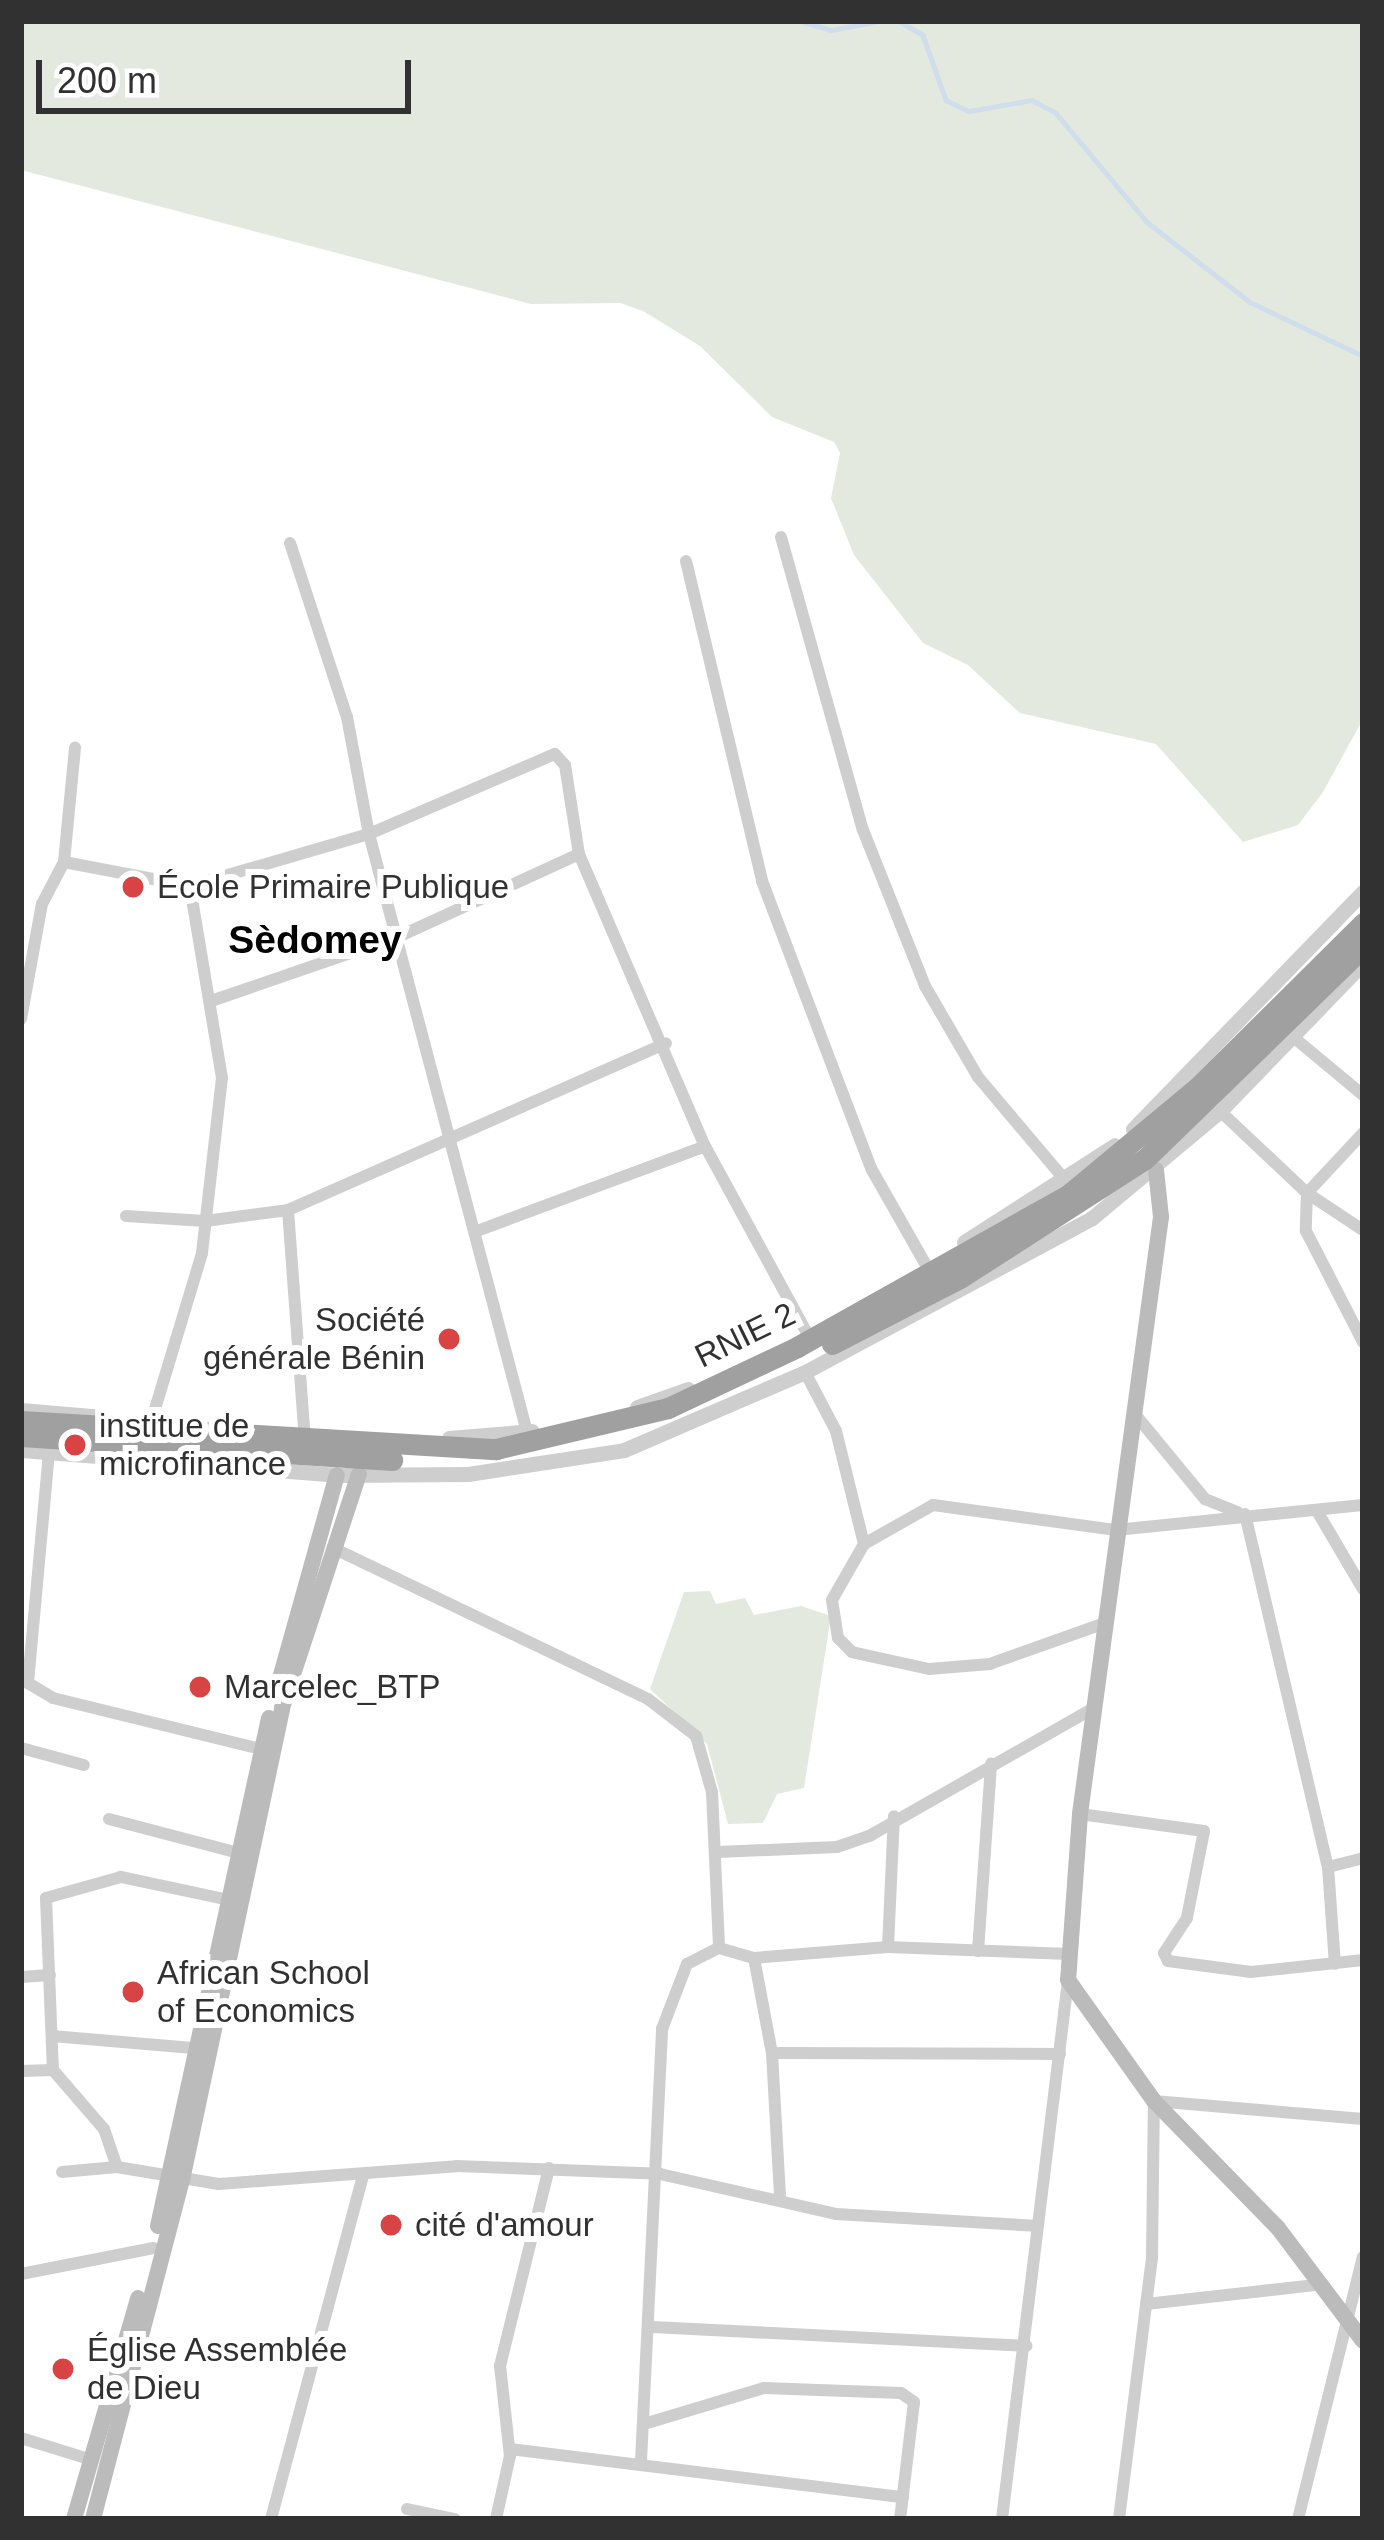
<!DOCTYPE html>
<meta charset="utf-8">
<style>
body{margin:0}
#map{position:relative;width:1384px;height:2540px;overflow:hidden;background:#fff;font-family:Helvetica,sans-serif}
div>[style]{position:absolute}
.green>*{inset:0;background:#e3e9de}
.stream>*{height:4.5px;margin:-2.25px;padding:0 2.25px;transform-origin:2.25px;border-radius:2.25px;background:#cfdeea}
.minor>*{height:12px;margin:-6px;padding:0 6px;transform-origin:6px;border-radius:6px;background:#cecece}
.tertiary>*{height:15px;margin:-7.5px;padding:0 7.5px;transform-origin:7.5px;border-radius:7.5px;background:#cecece}
.secondary>*{height:16px;margin:-8px;padding:0 8px;transform-origin:8px;border-radius:8px;background:#bbb}
.trunk>*{height:21px;margin:-10.5px;padding:0 10.5px;transform-origin:10.5px;border-radius:10.5px;background:#a0a0a0}
.dots>*{width:33px;height:33px;translate:-50% -50%;box-sizing:border-box;border:6px solid #fff;border-radius:50%}
span{translate:-50% -50%;white-space:nowrap;text-align:center;line-height:1.15;-webkit-text-stroke:12px #fff;paint-order:stroke}
.poi-label{font-size:33px;color:#313131}
.left{translate:0 -50%;text-align:left}
.right{translate:-100% -50%;text-align:right}
.street-label{font-size:33px;color:#313131}
.quarter-label{font-size:39px;color:#000;font-weight:700}
.frame{position:absolute;inset:0;border:24px solid #313131;pointer-events:none}
.scale{position:absolute;left:36px;top:60px;width:375px;height:54px;box-sizing:border-box;border:6px solid #313131;border-top:0;padding-left:15px;font-size:36px;line-height:42px;white-space:nowrap;color:#313131;-webkit-text-stroke:9px #fff;paint-order:stroke}
</style>
<div id="map">
<div class="green">
<i style="clip-path:polygon(21px 21px,1363px 21px,1363px 719px,1323px 792px,1298px 825px,1243px 842px,1156px 744px,1020px 713px,968px 665px,923px 643px,854px 555px,831px 498px,840px 453px,834px 442px,772px 417px,700px 346px,643px 311px,620px 303px,531px 304px,21px 170px)"></i>
<i style="clip-path:polygon(710px 1591px,716px 1604px,745px 1598px,754px 1615px,801px 1606px,831px 1616px,804px 1788px,777px 1794px,763px 1823px,728px 1824px,707px 1744px,650px 1689px,684px 1592px)"></i>
</div>
<div class="stream">
<i style="left:801px;top:21px;width:31px;rotate:17deg"></i>
<i style="left:831px;top:30px;width:50px;rotate:-10.4deg"></i>
<i style="left:899px;top:21px;width:28px;rotate:30deg"></i>
<i style="left:923px;top:35px;width:69px;rotate:70.5deg"></i>
<i style="left:946px;top:100px;width:25px;rotate:26deg"></i>
<i style="left:969px;top:111px;width:64px;rotate:-9.9deg"></i>
<i style="left:1032px;top:100px;width:27px;rotate:28deg"></i>
<i style="left:1056px;top:113px;width:142px;rotate:50.1deg"></i>
<i style="left:1147px;top:222px;width:130px;rotate:37.8deg"></i>
<i style="left:1250px;top:302px;width:125px;rotate:25.5deg"></i>
</div>
<div class="minor">
<i style="left:781px;top:537px;width:304px;rotate:74.4deg"></i>
<i style="left:863px;top:830px;width:168px;rotate:68.3deg"></i>
<i style="left:925px;top:986px;width:105px;rotate:59.8deg"></i>
<i style="left:978px;top:1077px;width:135px;rotate:49.8deg"></i>
<i style="left:290px;top:543px;width:183px;rotate:71.9deg"></i>
<i style="left:347px;top:717px;width:119px;rotate:79.4deg"></i>
<i style="left:369px;top:834px;width:619px;rotate:75.2deg"></i>
<i style="left:686px;top:561px;width:329px;rotate:76.6deg"></i>
<i style="left:762px;top:881px;width:309px;rotate:69.2deg"></i>
<i style="left:872px;top:1170px;width:109px;rotate:60.4deg"></i>
<i style="left:64px;top:862px;width:128px;rotate:10.8deg"></i>
<i style="left:190px;top:886px;width:186px;rotate:-16.2deg"></i>
<i style="left:369px;top:834px;width:202px;rotate:-23.3deg"></i>
<i style="left:555px;top:754px;width:15px;rotate:48deg"></i>
<i style="left:565px;top:765px;width:90px;rotate:81.1deg"></i>
<i style="left:579px;top:854px;width:318px;rotate:66.7deg"></i>
<i style="left:705px;top:1146px;width:211px;rotate:61.4deg"></i>
<i style="left:214px;top:1000px;width:197px;rotate:-19deg"></i>
<i style="left:400px;top:936px;width:197px;rotate:-24.6deg"></i>
<i style="left:21px;top:1019px;width:117px;rotate:-79.7deg"></i>
<i style="left:42px;top:904px;width:47px;rotate:-62.4deg"></i>
<i style="left:64px;top:862px;width:115px;rotate:-84.5deg"></i>
<i style="left:1292px;top:1036px;width:92px;rotate:39.7deg"></i>
<i style="left:1220px;top:1111px;width:120px;rotate:43.3deg"></i>
<i style="left:1307px;top:1193px;width:67px;rotate:33.5deg"></i>
<i style="left:1363px;top:1133px;width:82px;rotate:133deg"></i>
<i style="left:1307px;top:1193px;width:38px;rotate:92deg"></i>
<i style="left:1306px;top:1231px;width:125px;rotate:62.8deg"></i>
<i style="left:288px;top:1210px;width:219px;rotate:85.8deg"></i>
<i style="left:126px;top:1216px;width:79px;rotate:3.6deg"></i>
<i style="left:205px;top:1221px;width:84px;rotate:-7.5deg"></i>
<i style="left:288px;top:1210px;width:413px;rotate:-23.8deg"></i>
<i style="left:477px;top:1231px;width:243px;rotate:-20.4deg"></i>
<i style="left:805px;top:1372px;width:67px;rotate:62.3deg"></i>
<i style="left:836px;top:1431px;width:116px;rotate:76.1deg"></i>
<i style="left:21px;top:1409px;width:83px;rotate:4.8deg"></i>
<i style="left:1134px;top:1413px;width:112px;rotate:50.5deg"></i>
<i style="left:1205px;top:1499px;width:35px;rotate:22deg"></i>
<i style="left:152px;top:1419px;width:173px;rotate:-73.2deg"></i>
<i style="left:202px;top:1253px;width:176px;rotate:-83.5deg"></i>
<i style="left:222px;top:1078px;width:195px;rotate:-99.5deg"></i>
<i style="left:49px;top:1452px;width:232px;rotate:95.2deg"></i>
<i style="left:28px;top:1683px;width:29px;rotate:31deg"></i>
<i style="left:53px;top:1698px;width:214px;rotate:13.8deg"></i>
<i style="left:1317px;top:1511px;width:91px;rotate:59.5deg"></i>
<i style="left:1245px;top:1514px;width:363px;rotate:76.8deg"></i>
<i style="left:1328px;top:1867px;width:97px;rotate:85.9deg"></i>
<i style="left:333px;top:1548px;width:349px;rotate:25.6deg"></i>
<i style="left:648px;top:1699px;width:61px;rotate:37.6deg"></i>
<i style="left:696px;top:1736px;width:58px;rotate:74.1deg"></i>
<i style="left:712px;top:1792px;width:156px;rotate:87.4deg"></i>
<i style="left:1105px;top:1623px;width:122px;rotate:160.4deg"></i>
<i style="left:990px;top:1664px;width:61px;rotate:175.3deg"></i>
<i style="left:929px;top:1669px;width:79px;rotate:-167.6deg"></i>
<i style="left:852px;top:1652px;width:20px;rotate:-135deg"></i>
<i style="left:838px;top:1638px;width:38px;rotate:-99deg"></i>
<i style="left:832px;top:1600px;width:64px;rotate:-60.3deg"></i>
<i style="left:864px;top:1544px;width:79px;rotate:-29.5deg"></i>
<i style="left:933px;top:1505px;width:185px;rotate:7.8deg"></i>
<i style="left:1116px;top:1530px;width:248px;rotate:-5.8deg"></i>
<i style="left:21px;top:1748px;width:65px;rotate:15.1deg"></i>
<i style="left:1080px;top:1814px;width:125px;rotate:7.8deg"></i>
<i style="left:1204px;top:1831px;width:89px;rotate:101.1deg"></i>
<i style="left:1187px;top:1918px;width:42px;rotate:123.3deg"></i>
<i style="left:1164px;top:1953px;width:9px;rotate:63deg"></i>
<i style="left:1168px;top:1961px;width:84px;rotate:7.5deg"></i>
<i style="left:1251px;top:1972px;width:113px;rotate:-6.1deg"></i>
<i style="left:109px;top:1819px;width:134px;rotate:14.7deg"></i>
<i style="left:718px;top:1852px;width:119px;rotate:-2.4deg"></i>
<i style="left:837px;top:1847px;width:36px;rotate:-19deg"></i>
<i style="left:871px;top:1835px;width:257px;rotate:-29.7deg"></i>
<i style="left:1328px;top:1867px;width:36px;rotate:-14deg"></i>
<i style="left:234px;top:1901px;width:116px;rotate:-168deg"></i>
<i style="left:121px;top:1877px;width:78px;rotate:164.4deg"></i>
<i style="left:46px;top:1898px;width:172px;rotate:87.7deg"></i>
<i style="left:53px;top:2070px;width:78px;rotate:49.2deg"></i>
<i style="left:104px;top:2129px;width:40px;rotate:71.1deg"></i>
<i style="left:117px;top:2167px;width:103px;rotate:9.5deg"></i>
<i style="left:219px;top:2184px;width:238px;rotate:-4.3deg"></i>
<i style="left:456px;top:2166px;width:204px;rotate:2.2deg"></i>
<i style="left:660px;top:2174px;width:180px;rotate:12.8deg"></i>
<i style="left:836px;top:2214px;width:200px;rotate:3.4deg"></i>
<i style="left:888px;top:1947px;width:131px;rotate:-87.4deg"></i>
<i style="left:978px;top:1951px;width:188px;rotate:-86deg"></i>
<i style="left:754px;top:1958px;width:97px;rotate:79.3deg"></i>
<i style="left:772px;top:2053px;width:145px;rotate:86.8deg"></i>
<i style="left:21px;top:1977px;width:29px;rotate:-4deg"></i>
<i style="left:52px;top:2036px;width:153px;rotate:4.9deg"></i>
<i style="left:772px;top:2053px;width:288px;rotate:0.2deg"></i>
<i style="left:21px;top:2071px;width:32px;rotate:-2deg"></i>
<i style="left:62px;top:2172px;width:55px;rotate:-5.2deg"></i>
<i style="left:21px;top:2274px;width:135px;rotate:-11.1deg"></i>
<i style="left:1146px;top:2304px;width:178px;rotate:-6.4deg"></i>
<i style="left:653px;top:2327px;width:374px;rotate:2.9deg"></i>
<i style="left:644px;top:2424px;width:125px;rotate:-16.7deg"></i>
<i style="left:764px;top:2388px;width:137px;rotate:2.1deg"></i>
<i style="left:901px;top:2393px;width:16px;rotate:35deg"></i>
<i style="left:914px;top:2402px;width:118px;rotate:96.8deg"></i>
<i style="left:21px;top:2438px;width:74px;rotate:17.2deg"></i>
<i style="left:510px;top:2449px;width:396px;rotate:7deg"></i>
<i style="left:641px;top:2461px;width:433px;rotate:-87.2deg"></i>
<i style="left:662px;top:2029px;width:70px;rotate:-69deg"></i>
<i style="left:687px;top:1964px;width:36px;rotate:-27deg"></i>
<i style="left:719px;top:1948px;width:36px;rotate:16deg"></i>
<i style="left:754px;top:1958px;width:134px;rotate:-4.7deg"></i>
<i style="left:888px;top:1947px;width:181px;rotate:2.2deg"></i>
<i style="left:407px;top:2509px;width:49px;rotate:11.8deg"></i>
<i style="left:271px;top:2519px;width:355px;rotate:-75deg"></i>
<i style="left:496px;top:2519px;width:65px;rotate:-77.5deg"></i>
<i style="left:510px;top:2456px;width:91px;rotate:-96.3deg"></i>
<i style="left:500px;top:2366px;width:204px;rotate:-76.1deg"></i>
<i style="left:1002px;top:2519px;width:542px;rotate:-83.01deg"></i>
<i style="left:1119px;top:2519px;width:264px;rotate:-82.8deg"></i>
<i style="left:1152px;top:2257px;width:156px;rotate:-89.3deg"></i>
<i style="left:1154px;top:2101px;width:210px;rotate:4.9deg"></i>
<i style="left:1298px;top:2519px;width:270px;rotate:-76.1deg"></i>
</div>
<div class="tertiary">
<i style="left:1133px;top:1129px;width:330px;rotate:-45.9deg"></i>
<i style="left:964px;top:1242px;width:179px;rotate:-32.7deg"></i>
<i style="left:637px;top:1407px;width:54px;rotate:-19.4deg"></i>
<i style="left:449px;top:1438px;width:83px;rotate:-4.8deg"></i>
<i style="left:21px;top:1450px;width:317px;rotate:4.5deg"></i>
<i style="left:337px;top:1475px;width:131px;rotate:-0.4deg"></i>
<i style="left:468px;top:1474px;width:158px;rotate:-8.7deg"></i>
<i style="left:624px;top:1450px;width:197px;rotate:-23.3deg"></i>
<i style="left:805px;top:1372px;width:326px;rotate:-28.2deg"></i>
<i style="left:1092px;top:1218px;width:167px;rotate:-39.9deg"></i>
<i style="left:1220px;top:1111px;width:206px;rotate:-46deg"></i>
</div>
<div class="secondary">
<i style="left:1156px;top:1170px;width:47px;rotate:83.9deg"></i>
<i style="left:1161px;top:1217px;width:602px;rotate:97.73deg"></i>
<i style="left:1080px;top:1814px;width:166px;rotate:94.1deg"></i>
<i style="left:1068px;top:1980px;width:148px;rotate:54.6deg"></i>
<i style="left:1154px;top:2101px;width:177px;rotate:45.7deg"></i>
<i style="left:1278px;top:2228px;width:141px;rotate:53deg"></i>
<i style="left:276px;top:1693px;width:226px;rotate:-74.4deg"></i>
<i style="left:158px;top:2226px;width:520px;rotate:-77.67deg"></i>
<i style="left:74px;top:2519px;width:230px;rotate:-73.8deg"></i>
<i style="left:93px;top:2519px;width:350px;rotate:-75.3deg"></i>
<i style="left:182px;top:2180px;width:482px;rotate:-78deg"></i>
<i style="left:282px;top:1708px;width:246px;rotate:-71.8deg"></i>
</div>
<div class="trunk">
<i style="left:832px;top:1344px;width:144px;rotate:-27.3deg"></i>
<i style="left:960px;top:1278px;width:220px;rotate:-32.8deg"></i>
<i style="left:1145px;top:1159px;width:304px;rotate:-44.2deg"></i>
<i style="left:21px;top:1421px;width:476px;rotate:3.4deg"></i>
<i style="left:496px;top:1449px;width:177px;rotate:-13.4deg"></i>
<i style="left:668px;top:1408px;width:143px;rotate:-25.3deg"></i>
<i style="left:797px;top:1347px;width:311px;rotate:-29.3deg"></i>
<i style="left:1068px;top:1195px;width:168px;rotate:-39.7deg"></i>
<i style="left:1197px;top:1088px;width:234px;rotate:-44.8deg"></i>
<i style="left:21px;top:1436px;width:372px;rotate:3.7deg"></i>
</div>
<div class="dots">
<i style="left:133px;top:887px;background:#d84343"></i>
<i style="left:449px;top:1339px;background:#d84343"></i>
<i style="left:75px;top:1445px;background:#d84343"></i>
<i style="left:200px;top:1687px;background:#d84343"></i>
<i style="left:133px;top:1992px;background:#d84343"></i>
<i style="left:391px;top:2225px;background:#d84343"></i>
<i style="left:63px;top:2369px;background:#d84343"></i>
</div>
<div class="poi-label">
<span class="left" style="left:157px;top:887px">École Primaire Publique</span>
<span class="right" style="left:425px;top:1339px">Société<br>générale Bénin</span>
<span class="left" style="left:99px;top:1445px">institue de<br>microfinance</span>
<span class="left" style="left:224px;top:1687px">Marcelec_BTP</span>
<span class="left" style="left:157px;top:1992px">African School<br>of Economics</span>
<span class="left" style="left:415px;top:2225px">cité d'amour</span>
<span class="left" style="left:87px;top:2369px">Église Assemblée<br>de Dieu</span>
</div>
<div class="street-label">
<span style="left:745px;top:1335px;rotate:-26deg">RNIE 2</span>
</div>
<div class="quarter-label">
<span style="left:315px;top:940px">Sèdomey</span>
</div>
<div class="frame"></div>
<div class="scale">200 m</div>
</div>
